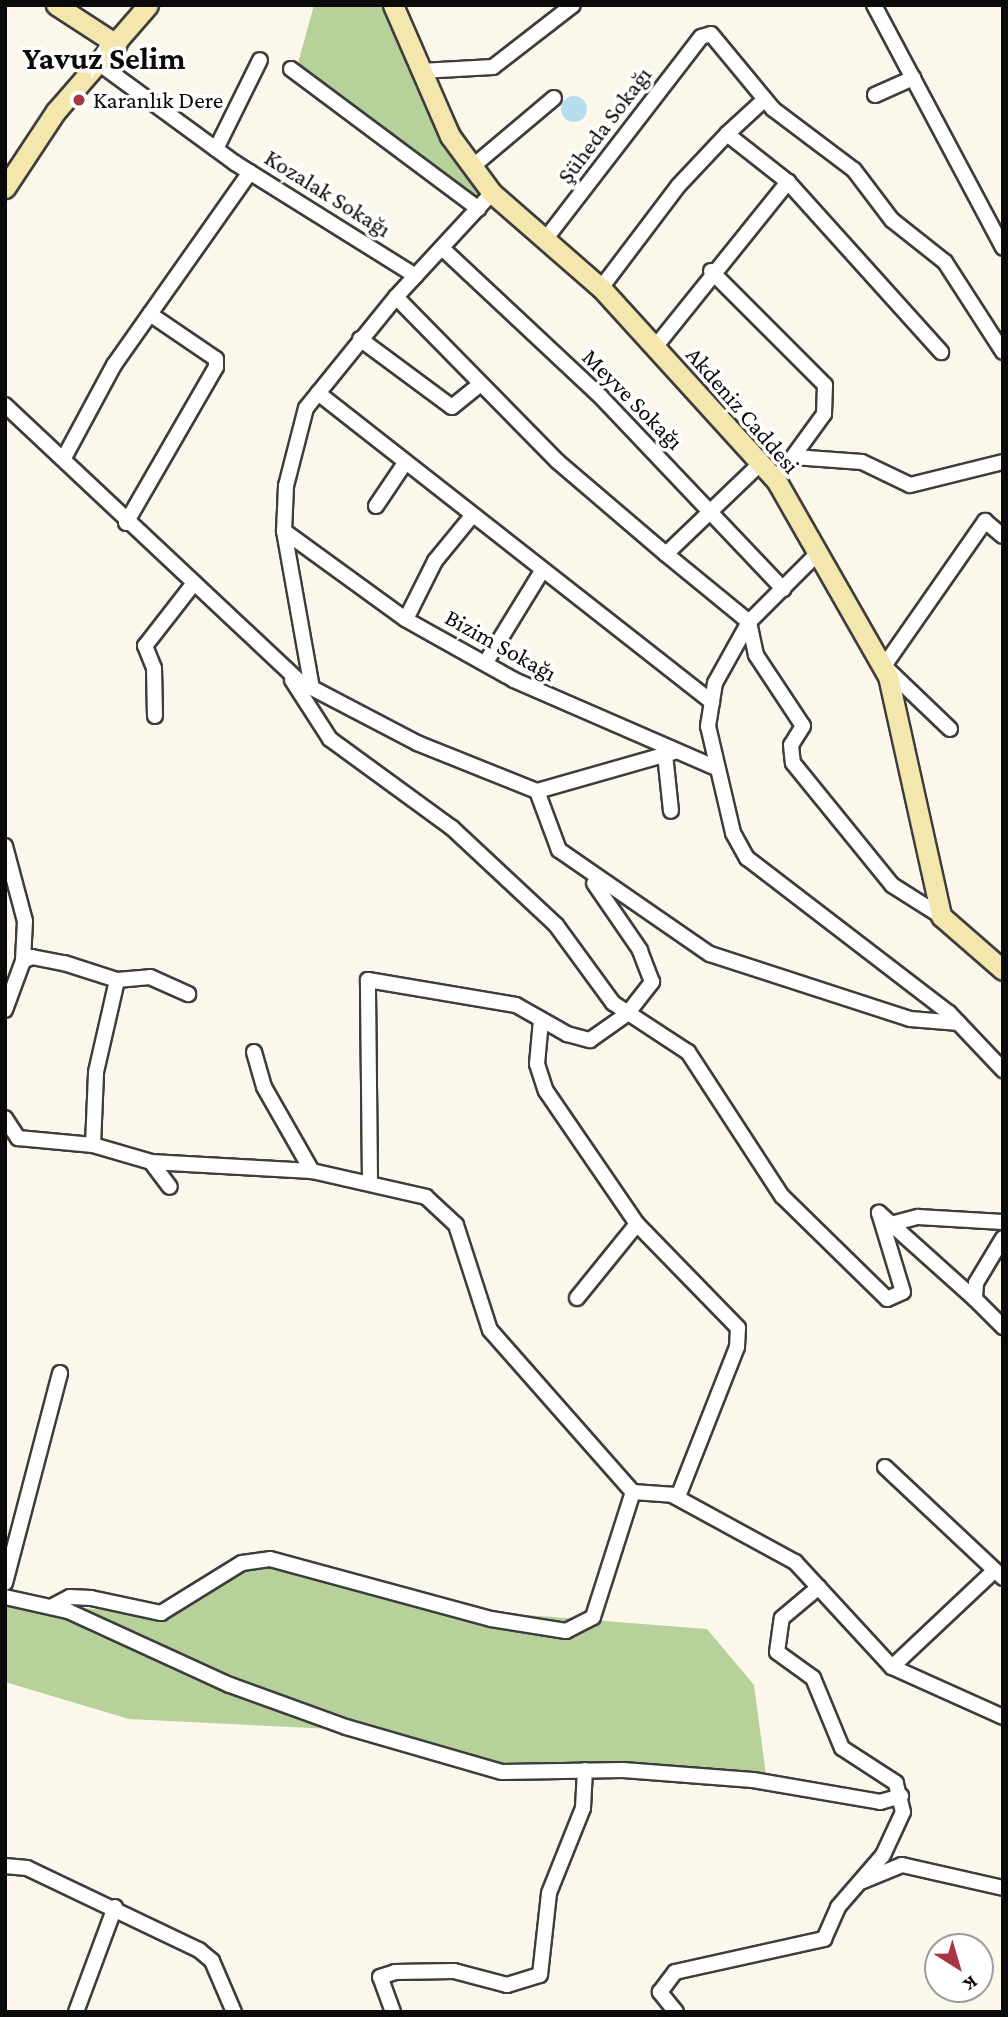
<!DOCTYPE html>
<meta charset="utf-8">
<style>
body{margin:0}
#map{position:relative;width:1008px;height:2017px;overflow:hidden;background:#fcf7eb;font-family:"Crimson Pro",serif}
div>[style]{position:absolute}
.forest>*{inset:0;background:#b7d19a}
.water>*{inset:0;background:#b6dded}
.round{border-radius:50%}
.roads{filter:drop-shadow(2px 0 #3d3d3d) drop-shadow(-2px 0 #3d3d3d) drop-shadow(0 2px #3d3d3d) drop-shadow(0 -2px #3d3d3d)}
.street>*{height:14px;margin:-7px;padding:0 7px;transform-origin:7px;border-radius:7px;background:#fff}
.secondary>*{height:19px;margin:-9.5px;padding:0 9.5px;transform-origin:9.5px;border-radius:9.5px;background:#f4e7ad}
.dots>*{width:19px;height:19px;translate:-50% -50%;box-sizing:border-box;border:4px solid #fff;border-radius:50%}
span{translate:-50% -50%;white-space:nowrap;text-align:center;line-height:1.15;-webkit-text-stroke:7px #fff;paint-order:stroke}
.poi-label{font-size:24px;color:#0a0a0a}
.left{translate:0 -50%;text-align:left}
.street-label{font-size:24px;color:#0a0a0a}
.district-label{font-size:32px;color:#0a0a0a;font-weight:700}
.frame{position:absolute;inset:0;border:7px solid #0a0a0a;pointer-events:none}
.north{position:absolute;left:924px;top:1933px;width:70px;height:70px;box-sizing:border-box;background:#fff;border:2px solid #9d9d9d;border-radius:50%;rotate:143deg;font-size:19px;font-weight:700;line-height:28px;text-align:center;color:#0a0a0a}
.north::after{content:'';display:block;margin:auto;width:24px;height:32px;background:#a83544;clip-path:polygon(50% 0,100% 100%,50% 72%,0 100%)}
</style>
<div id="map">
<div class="forest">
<i style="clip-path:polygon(314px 5px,398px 5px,484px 173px,477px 205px,295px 74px)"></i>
<i style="clip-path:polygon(261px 1550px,487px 1612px,707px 1629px,754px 1685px,766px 1775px,526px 1778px,332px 1729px,129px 1719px,5px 1682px,5px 1602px,146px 1613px)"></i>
</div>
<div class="water">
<i class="round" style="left:561px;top:96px;width:26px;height:26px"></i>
</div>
<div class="roads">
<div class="street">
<i style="left:874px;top:5px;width:275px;rotate:62deg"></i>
<i style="left:97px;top:62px;width:171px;rotate:36.2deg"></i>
<i style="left:235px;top:163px;width:213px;rotate:32deg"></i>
<i style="left:291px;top:69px;width:234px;rotate:36.7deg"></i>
<i style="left:421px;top:71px;width:72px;rotate:-3.2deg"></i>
<i style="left:493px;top:67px;width:101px;rotate:-37.8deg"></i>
<i style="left:875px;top:95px;width:42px;rotate:-24.1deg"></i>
<i style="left:727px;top:134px;width:50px;rotate:-42.6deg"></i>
<i style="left:216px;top:149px;width:99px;rotate:-63.7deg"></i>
<i style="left:472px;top:167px;width:107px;rotate:-40.1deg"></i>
<i style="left:492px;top:193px;width:142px;rotate:132.7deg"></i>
<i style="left:396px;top:297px;width:143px;rotate:129deg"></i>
<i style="left:306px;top:408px;width:81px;rotate:104.4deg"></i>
<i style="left:286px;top:486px;width:45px;rotate:92.5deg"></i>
<i style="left:284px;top:531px;width:159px;rotate:79.9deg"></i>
<i style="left:312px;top:688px;width:119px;rotate:27.6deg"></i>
<i style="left:417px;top:743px;width:129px;rotate:21.8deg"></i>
<i style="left:537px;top:791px;width:63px;rotate:69.6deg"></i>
<i style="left:559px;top:850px;width:183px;rotate:34.6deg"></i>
<i style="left:710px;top:954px;width:210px;rotate:18deg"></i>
<i style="left:910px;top:1019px;width:49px;rotate:4.7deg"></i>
<i style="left:544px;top:241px;width:257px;rotate:-52.4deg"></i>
<i style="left:701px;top:37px;width:10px;rotate:-17deg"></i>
<i style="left:711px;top:34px;width:97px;rotate:50.4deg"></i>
<i style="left:773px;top:109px;width:101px;rotate:37deg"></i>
<i style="left:854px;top:170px;width:63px;rotate:52.8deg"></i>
<i style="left:892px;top:220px;width:68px;rotate:38.4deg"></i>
<i style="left:945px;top:262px;width:107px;rotate:57.2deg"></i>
<i style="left:443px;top:249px;width:216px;rotate:43.1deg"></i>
<i style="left:601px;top:397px;width:265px;rotate:46.5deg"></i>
<i style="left:711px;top:271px;width:161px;rotate:45deg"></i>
<i style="left:825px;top:385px;width:29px;rotate:92deg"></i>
<i style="left:824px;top:414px;width:82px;rotate:126deg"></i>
<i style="left:601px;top:288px;width:129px;rotate:-52.9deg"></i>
<i style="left:679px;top:185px;width:70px;rotate:-46.7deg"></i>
<i style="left:727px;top:134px;width:78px;rotate:38.2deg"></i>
<i style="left:788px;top:182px;width:229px;rotate:48deg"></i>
<i style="left:396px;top:297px;width:230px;rotate:45.5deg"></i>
<i style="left:557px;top:461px;width:143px;rotate:40.5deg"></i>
<i style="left:666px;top:554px;width:132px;rotate:-43.8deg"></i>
<i style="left:360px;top:339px;width:114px;rotate:36.5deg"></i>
<i style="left:452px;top:407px;width:35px;rotate:-39deg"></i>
<i style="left:656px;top:346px;width:211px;rotate:-51.2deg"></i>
<i style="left:318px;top:393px;width:501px;rotate:38.11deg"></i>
<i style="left:5px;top:405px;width:406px;rotate:43.2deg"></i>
<i style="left:65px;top:456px;width:103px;rotate:-61.7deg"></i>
<i style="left:114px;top:365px;width:236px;rotate:-54.8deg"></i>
<i style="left:794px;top:457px;width:68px;rotate:4.2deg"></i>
<i style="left:862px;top:462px;width:53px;rotate:25.6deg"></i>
<i style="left:910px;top:485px;width:96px;rotate:-13.9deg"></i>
<i style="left:376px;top:506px;width:52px;rotate:-56deg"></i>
<i style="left:126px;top:523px;width:180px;rotate:-60deg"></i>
<i style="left:216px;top:367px;width:8px;rotate:-90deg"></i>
<i style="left:216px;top:359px;width:80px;rotate:-145.7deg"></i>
<i style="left:284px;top:531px;width:150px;rotate:36deg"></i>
<i style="left:405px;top:619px;width:125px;rotate:29.2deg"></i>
<i style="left:514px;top:680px;width:218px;rotate:23.5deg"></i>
<i style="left:818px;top:553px;width:98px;rotate:135deg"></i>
<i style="left:749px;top:622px;width:70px;rotate:119.1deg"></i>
<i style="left:715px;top:683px;width:44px;rotate:99.2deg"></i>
<i style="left:708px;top:726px;width:110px;rotate:76.8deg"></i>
<i style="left:733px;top:833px;width:29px;rotate:61deg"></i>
<i style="left:747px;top:858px;width:255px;rotate:37.5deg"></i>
<i style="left:949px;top:1013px;width:79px;rotate:46.5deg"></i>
<i style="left:666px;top:554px;width:107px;rotate:39.3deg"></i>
<i style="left:749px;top:622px;width:34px;rotate:78deg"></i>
<i style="left:756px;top:655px;width:85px;rotate:56.5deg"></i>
<i style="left:803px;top:726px;width:22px;rotate:122deg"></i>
<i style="left:791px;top:745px;width:18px;rotate:84deg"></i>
<i style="left:793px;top:763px;width:157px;rotate:50.9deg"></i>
<i style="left:892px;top:885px;width:58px;rotate:32.3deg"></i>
<i style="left:406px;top:619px;width:65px;rotate:-63.4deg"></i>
<i style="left:435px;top:561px;width:58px;rotate:-50.6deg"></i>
<i style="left:486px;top:662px;width:107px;rotate:-58.4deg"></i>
<i style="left:292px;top:680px;width:70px;rotate:57.2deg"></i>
<i style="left:330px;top:739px;width:151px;rotate:36.1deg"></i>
<i style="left:452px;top:828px;width:142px;rotate:43deg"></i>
<i style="left:556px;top:925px;width:97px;rotate:53.8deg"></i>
<i style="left:613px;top:1003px;width:90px;rotate:33.2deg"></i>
<i style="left:688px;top:1052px;width:172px;rotate:56.9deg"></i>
<i style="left:782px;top:1196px;width:147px;rotate:44.4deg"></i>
<i style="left:887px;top:1299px;width:17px;rotate:-24deg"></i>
<i style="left:903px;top:1292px;width:83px;rotate:-106.9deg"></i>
<i style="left:155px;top:716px;width:48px;rotate:-91.2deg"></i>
<i style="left:154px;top:668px;width:24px;rotate:-112deg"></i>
<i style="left:145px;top:646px;width:80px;rotate:-52.1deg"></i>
<i style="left:950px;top:729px;width:91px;rotate:-136.3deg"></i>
<i style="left:884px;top:666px;width:177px;rotate:-55.1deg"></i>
<i style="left:985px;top:521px;width:23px;rotate:40deg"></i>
<i style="left:665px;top:754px;width:57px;rotate:84deg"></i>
<i style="left:537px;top:791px;width:142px;rotate:-15.9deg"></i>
<i style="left:5px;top:846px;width:78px;rotate:75.1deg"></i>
<i style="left:25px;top:921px;width:40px;rotate:92.9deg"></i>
<i style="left:23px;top:961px;width:52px;rotate:110.2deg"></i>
<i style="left:23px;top:961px;width:10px;rotate:-24deg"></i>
<i style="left:32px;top:957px;width:33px;rotate:11deg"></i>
<i style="left:64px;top:963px;width:56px;rotate:17.8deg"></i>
<i style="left:117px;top:980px;width:33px;rotate:-5deg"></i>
<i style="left:150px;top:977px;width:42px;rotate:24.1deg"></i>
<i style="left:541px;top:1020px;width:44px;rotate:95.2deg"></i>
<i style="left:537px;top:1064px;width:28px;rotate:72deg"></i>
<i style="left:546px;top:1091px;width:161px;rotate:55.6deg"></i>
<i style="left:637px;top:1224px;width:145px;rotate:45.8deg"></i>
<i style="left:738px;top:1328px;width:19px;rotate:93deg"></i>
<i style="left:737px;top:1347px;width:161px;rotate:111.5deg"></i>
<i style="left:254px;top:1052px;width:36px;rotate:74deg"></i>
<i style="left:264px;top:1087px;width:97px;rotate:60.3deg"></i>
<i style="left:5px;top:1118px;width:24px;rotate:57deg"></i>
<i style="left:18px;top:1138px;width:75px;rotate:5.3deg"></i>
<i style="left:93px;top:1145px;width:60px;rotate:16.3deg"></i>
<i style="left:151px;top:1162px;width:161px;rotate:3.2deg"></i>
<i style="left:312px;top:1171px;width:117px;rotate:12.8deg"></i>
<i style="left:426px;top:1197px;width:41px;rotate:43deg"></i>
<i style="left:456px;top:1225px;width:110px;rotate:72.1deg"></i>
<i style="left:490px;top:1330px;width:216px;rotate:48.6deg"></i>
<i style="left:633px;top:1492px;width:39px;rotate:4deg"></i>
<i style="left:672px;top:1495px;width:140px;rotate:28.6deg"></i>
<i style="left:795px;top:1562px;width:143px;rotate:47.3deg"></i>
<i style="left:892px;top:1667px;width:122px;rotate:24.2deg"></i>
<i style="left:93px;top:1145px;width:73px;rotate:-87.6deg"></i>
<i style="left:96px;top:1072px;width:94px;rotate:-77.1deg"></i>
<i style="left:151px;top:1162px;width:31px;rotate:53deg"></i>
<i style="left:370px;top:1181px;width:201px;rotate:-90.6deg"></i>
<i style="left:368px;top:980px;width:150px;rotate:9.6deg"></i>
<i style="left:516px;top:1005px;width:59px;rotate:29.6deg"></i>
<i style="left:567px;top:1034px;width:24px;rotate:15deg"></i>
<i style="left:590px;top:1040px;width:45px;rotate:-35.1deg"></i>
<i style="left:627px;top:1014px;width:41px;rotate:-52deg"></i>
<i style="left:652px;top:982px;width:34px;rotate:-111deg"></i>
<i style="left:640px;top:950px;width:81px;rotate:-124.5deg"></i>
<i style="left:879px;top:1213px;width:129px;rotate:41.9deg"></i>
<i style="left:891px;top:1224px;width:28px;rotate:-15deg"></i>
<i style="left:918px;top:1217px;width:85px;rotate:3.4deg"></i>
<i style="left:1003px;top:1238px;width:52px;rotate:121deg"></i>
<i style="left:976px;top:1283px;width:16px;rotate:94deg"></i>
<i style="left:975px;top:1299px;width:40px;rotate:45deg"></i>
<i style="left:577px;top:1298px;width:95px;rotate:-51deg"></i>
<i style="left:885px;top:1467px;width:162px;rotate:43.2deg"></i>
<i style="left:5px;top:1583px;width:217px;rotate:-75.3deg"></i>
<i style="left:5px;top:1597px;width:65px;rotate:12.5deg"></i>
<i style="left:68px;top:1611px;width:178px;rotate:24.6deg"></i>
<i style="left:230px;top:1685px;width:123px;rotate:19.9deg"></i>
<i style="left:346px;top:1727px;width:162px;rotate:16.1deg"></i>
<i style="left:502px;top:1772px;width:121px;rotate:-0.9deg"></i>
<i style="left:623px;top:1770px;width:130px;rotate:4.4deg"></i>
<i style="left:753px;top:1780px;width:129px;rotate:9.8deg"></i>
<i style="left:880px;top:1802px;width:22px;rotate:-16deg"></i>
<i style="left:51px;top:1607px;width:21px;rotate:-28deg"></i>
<i style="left:70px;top:1597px;width:21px;rotate:3deg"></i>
<i style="left:91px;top:1598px;width:72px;rotate:12.1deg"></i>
<i style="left:161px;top:1613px;width:95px;rotate:-31.7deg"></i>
<i style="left:242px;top:1563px;width:28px;rotate:-8deg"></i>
<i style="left:270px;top:1559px;width:229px;rotate:15.2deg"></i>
<i style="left:491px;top:1619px;width:76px;rotate:9.1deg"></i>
<i style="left:566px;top:1631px;width:30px;rotate:-27deg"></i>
<i style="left:593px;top:1617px;width:131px;rotate:-72.3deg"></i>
<i style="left:892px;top:1667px;width:141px;rotate:-43.3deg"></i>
<i style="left:5px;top:1866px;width:22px;rotate:5deg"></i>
<i style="left:27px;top:1868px;width:191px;rotate:25.5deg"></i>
<i style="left:199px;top:1950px;width:17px;rotate:40deg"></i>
<i style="left:212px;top:1961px;width:56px;rotate:66.7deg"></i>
<i style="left:863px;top:1881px;width:42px;rotate:-22.3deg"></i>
<i style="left:902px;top:1865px;width:104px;rotate:12.8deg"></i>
<i style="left:76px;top:2012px;width:112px;rotate:-69.6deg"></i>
<i style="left:393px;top:2012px;width:37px;rotate:-110deg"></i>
<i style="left:380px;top:1977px;width:16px;rotate:-18deg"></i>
<i style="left:395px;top:1972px;width:59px;rotate:-1deg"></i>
<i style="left:454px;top:1971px;width:55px;rotate:14.8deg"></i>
<i style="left:507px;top:1985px;width:34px;rotate:-17deg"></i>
<i style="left:540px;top:1975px;width:82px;rotate:-83.7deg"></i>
<i style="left:549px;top:1893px;width:92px;rotate:-68.2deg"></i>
<i style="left:583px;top:1808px;width:38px;rotate:-87deg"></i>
<i style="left:676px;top:2012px;width:26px;rotate:-129deg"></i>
<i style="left:660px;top:1992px;width:25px;rotate:-53deg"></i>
<i style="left:675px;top:1972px;width:153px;rotate:-12.5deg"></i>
<i style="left:824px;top:1939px;width:35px;rotate:-66deg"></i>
<i style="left:838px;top:1907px;width:69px;rotate:-49.1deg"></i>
<i style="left:883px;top:1855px;width:47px;rotate:-65.1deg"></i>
<i style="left:903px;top:1812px;width:30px;rotate:-104deg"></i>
<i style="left:896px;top:1783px;width:64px;rotate:-147.1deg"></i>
<i style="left:842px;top:1748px;width:76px;rotate:-112.5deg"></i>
<i style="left:813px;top:1678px;width:44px;rotate:-144.2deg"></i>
<i style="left:777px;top:1652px;width:34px;rotate:-82deg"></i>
<i style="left:782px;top:1618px;width:48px;rotate:-40deg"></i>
</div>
<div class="secondary">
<i style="left:56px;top:5px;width:72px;rotate:33deg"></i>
<i style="left:393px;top:5px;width:143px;rotate:66.5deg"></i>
<i style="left:450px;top:136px;width:71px;rotate:53.6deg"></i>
<i style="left:492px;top:193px;width:145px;rotate:41.1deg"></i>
<i style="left:601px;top:288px;width:260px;rotate:47.7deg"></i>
<i style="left:776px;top:480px;width:226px;rotate:60.3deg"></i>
<i style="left:888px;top:676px;width:246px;rotate:77.5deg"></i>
<i style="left:941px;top:916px;width:82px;rotate:41.1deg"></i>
<i style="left:5px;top:188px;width:92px;rotate:-56.5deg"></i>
<i style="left:56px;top:111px;width:140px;rotate:-49deg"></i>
</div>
</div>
<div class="dots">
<i style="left:79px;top:100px;background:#a83544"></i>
</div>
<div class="poi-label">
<span class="left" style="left:93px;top:100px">Karanlık Dere</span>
</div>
<div class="street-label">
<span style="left:604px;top:125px;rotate:-53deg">Şüheda Sokağı</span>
<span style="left:328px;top:193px;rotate:32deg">Kozalak Sokağı</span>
<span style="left:633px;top:399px;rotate:45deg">Meyve Sokağı</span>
<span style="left:743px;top:410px;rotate:49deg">Akdeniz Caddesi</span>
<span style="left:501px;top:645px;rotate:29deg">Bizim Sokağı</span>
</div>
<div class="district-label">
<span style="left:104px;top:58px">Yavuz Selim</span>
</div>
<div class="frame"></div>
<div class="north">K</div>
</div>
